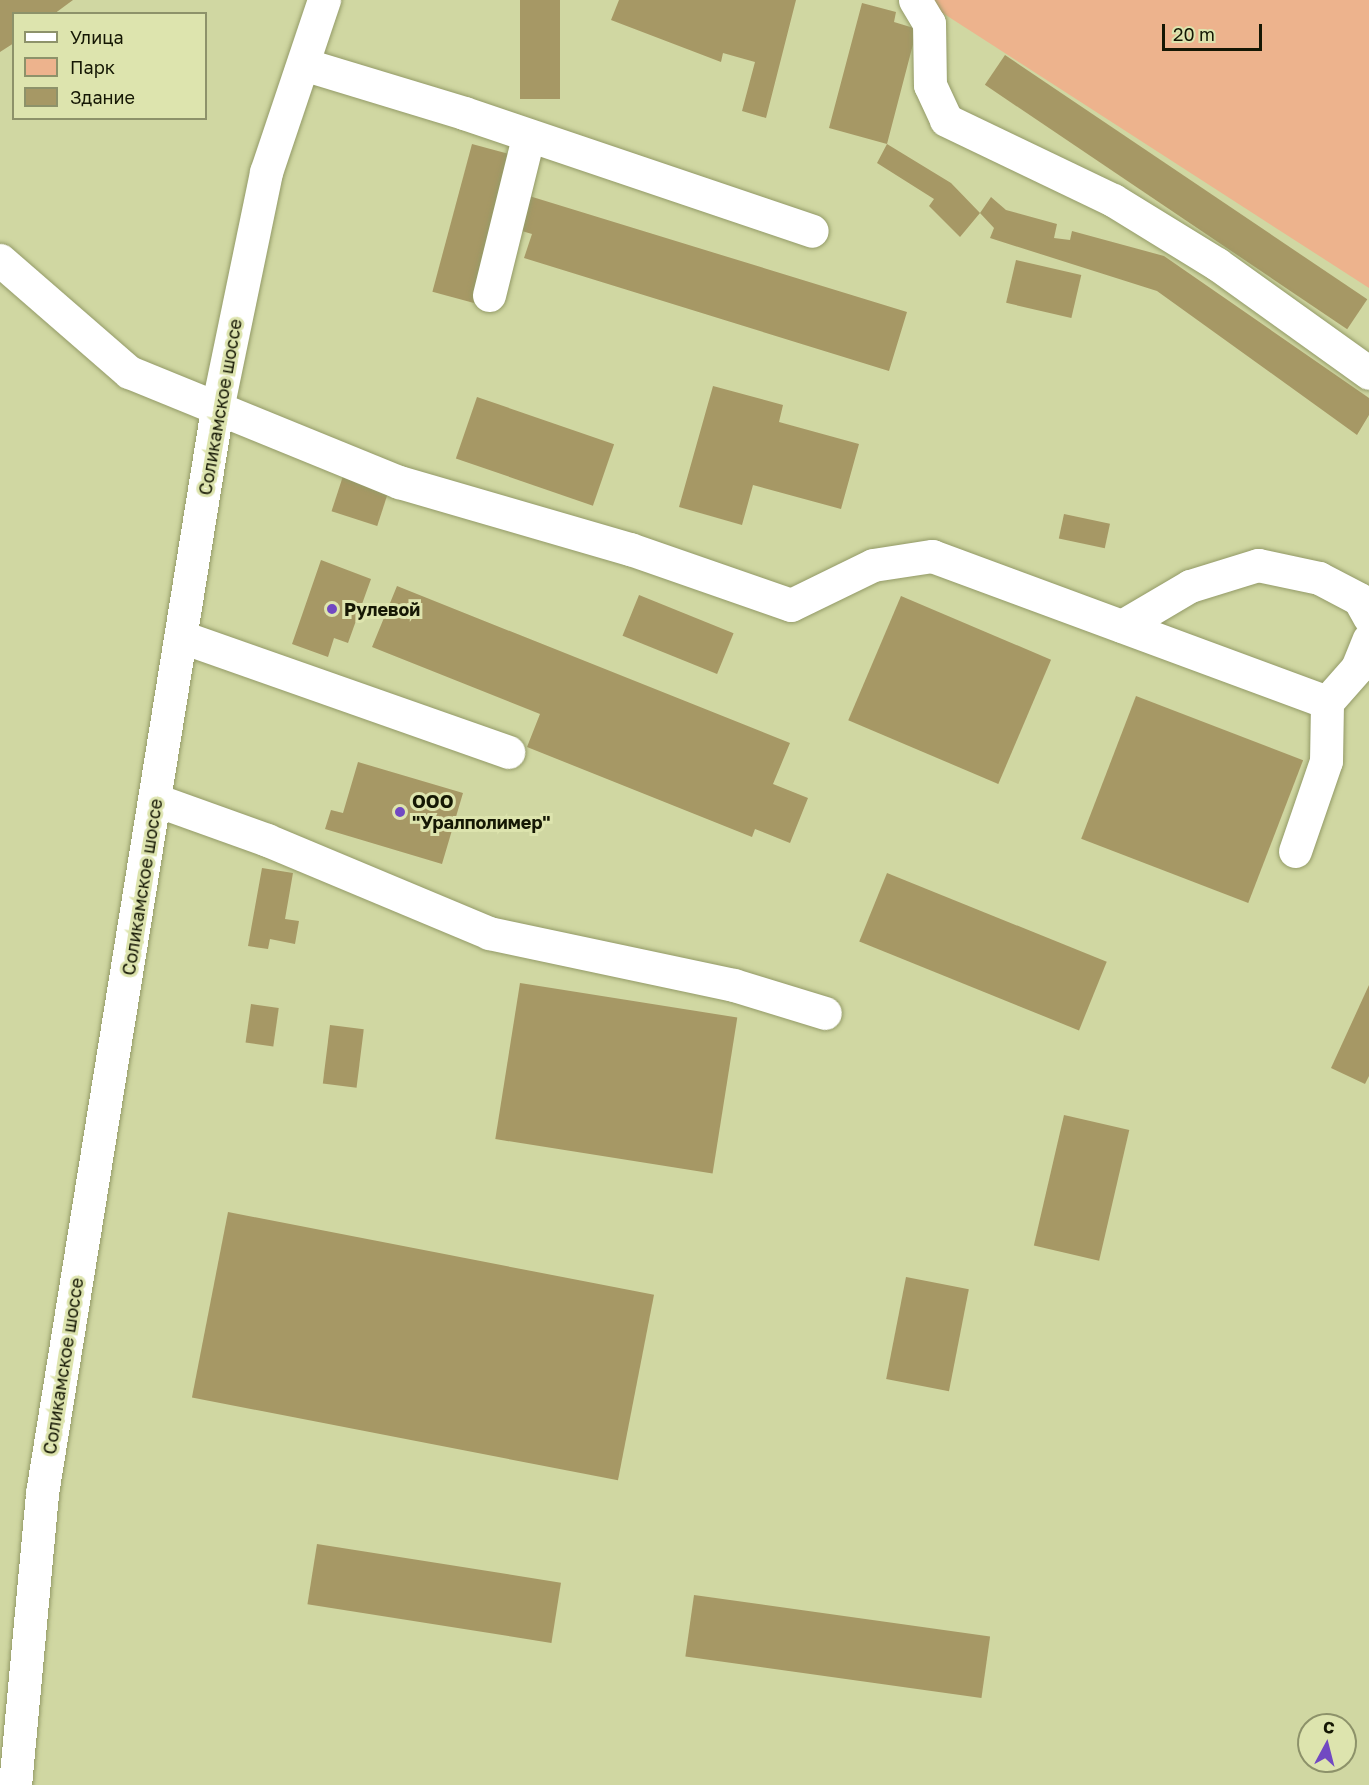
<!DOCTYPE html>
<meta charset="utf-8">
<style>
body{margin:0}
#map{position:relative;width:1369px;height:1785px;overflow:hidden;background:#d0d7a2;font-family:"Golos Text",sans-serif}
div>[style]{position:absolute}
.green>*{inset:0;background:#edb38d}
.building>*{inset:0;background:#a69865;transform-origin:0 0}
.roads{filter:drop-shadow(0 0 2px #939a67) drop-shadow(0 0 2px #939a67)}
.minor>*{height:33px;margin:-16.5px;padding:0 16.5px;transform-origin:16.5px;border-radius:16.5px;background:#fff}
.highway>*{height:33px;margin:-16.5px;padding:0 16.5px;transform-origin:16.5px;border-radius:16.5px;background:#fff}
.dots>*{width:16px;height:16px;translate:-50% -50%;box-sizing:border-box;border:3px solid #dde4ae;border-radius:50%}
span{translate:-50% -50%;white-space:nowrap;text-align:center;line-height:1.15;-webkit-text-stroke:6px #dde4ae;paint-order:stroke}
.street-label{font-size:18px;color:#151704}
.poi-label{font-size:18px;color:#151704;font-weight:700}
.left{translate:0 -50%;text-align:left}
.legend{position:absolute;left:12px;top:12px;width:195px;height:108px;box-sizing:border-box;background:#dde4ae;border:2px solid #8d926a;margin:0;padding:8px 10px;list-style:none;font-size:18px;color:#151704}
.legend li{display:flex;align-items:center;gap:12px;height:30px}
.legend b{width:30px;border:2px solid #8d926a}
.north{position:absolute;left:1297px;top:1713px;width:60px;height:60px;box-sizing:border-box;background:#dde4ae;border:2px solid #8d926a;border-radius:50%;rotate:7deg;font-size:16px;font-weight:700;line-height:24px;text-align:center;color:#151704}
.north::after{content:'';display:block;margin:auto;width:21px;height:27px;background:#7149c2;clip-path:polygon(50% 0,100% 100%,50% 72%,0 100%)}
.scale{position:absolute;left:1162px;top:24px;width:100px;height:27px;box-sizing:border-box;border:3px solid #151704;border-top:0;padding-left:8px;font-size:18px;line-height:21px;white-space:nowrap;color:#151704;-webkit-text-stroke:4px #dde4ae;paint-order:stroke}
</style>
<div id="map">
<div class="green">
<div style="clip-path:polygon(1369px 0,1369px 288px,924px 1px,925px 0)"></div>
</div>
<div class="building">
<div style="clip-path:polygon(0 0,73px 0,54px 14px,14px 14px,14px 43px,0 52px)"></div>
<div style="left:520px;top:0;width:40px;height:99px"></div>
<div style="clip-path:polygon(619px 0,796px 0,766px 118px,742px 111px,755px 62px,723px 53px,721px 62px,611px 20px)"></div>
<div style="clip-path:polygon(862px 3px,896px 12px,894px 22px,917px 29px,887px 144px,951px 183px,980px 213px,991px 197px,1006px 210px,1057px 224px,1054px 238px,1070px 240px,1072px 231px,1164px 256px,1369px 398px,1369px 415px,1357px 435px,1157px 291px,990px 238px,994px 228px,980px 213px,960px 237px,929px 206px,934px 199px,877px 163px,887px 144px,829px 128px)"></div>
<div style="left:1005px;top:55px;width:437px;height:36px;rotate:34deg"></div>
<div style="left:472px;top:144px;width:43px;height:153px;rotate:15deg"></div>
<div style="clip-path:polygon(526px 195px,907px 312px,889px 371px,524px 258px,532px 234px,515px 229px)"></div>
<div style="left:1016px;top:260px;width:67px;height:44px;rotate:13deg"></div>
<div style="clip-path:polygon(713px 386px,783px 405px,779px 422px,859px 444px,841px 509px,753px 485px,742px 525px,679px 507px)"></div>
<div style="left:477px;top:397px;width:145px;height:65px;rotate:19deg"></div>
<div style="left:343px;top:476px;width:48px;height:37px;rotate:18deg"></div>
<div style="left:1064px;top:514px;width:47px;height:25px;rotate:12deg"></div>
<div style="clip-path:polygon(321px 560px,371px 579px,348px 643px,334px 638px,328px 657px,292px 644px)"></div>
<div style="clip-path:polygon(397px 586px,790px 743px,773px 784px,808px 798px,790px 843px,755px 829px,752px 837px,527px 747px,540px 714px,372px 647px)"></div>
<div style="left:639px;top:595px;width:102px;height:44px;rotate:22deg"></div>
<div style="left:901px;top:596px;width:163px;height:135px;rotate:23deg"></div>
<div style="left:1136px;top:696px;width:179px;height:153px;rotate:21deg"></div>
<div style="clip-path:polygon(358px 762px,463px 793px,442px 864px,325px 829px,331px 810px,343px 813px)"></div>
<div style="clip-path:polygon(262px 868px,293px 873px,285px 919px,299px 921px,295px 944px,270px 939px,268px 949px,248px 946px)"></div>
<div style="left:887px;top:873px;width:237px;height:74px;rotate:22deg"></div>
<div style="left:520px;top:983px;width:220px;height:158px;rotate:9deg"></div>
<div style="clip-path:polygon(1369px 985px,1369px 1076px,1365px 1084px,1331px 1068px)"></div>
<div style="left:251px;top:1004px;width:28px;height:39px;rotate:8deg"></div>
<div style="left:330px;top:1025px;width:34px;height:59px;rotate:7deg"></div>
<div style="left:1064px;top:1115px;width:67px;height:134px;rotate:13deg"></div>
<div style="left:228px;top:1212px;width:434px;height:189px;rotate:11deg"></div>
<div style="left:906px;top:1277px;width:64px;height:104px;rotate:11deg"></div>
<div style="left:317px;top:1544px;width:247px;height:61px;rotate:9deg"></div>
<div style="left:694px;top:1595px;width:299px;height:62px;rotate:8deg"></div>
</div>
<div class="roads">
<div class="minor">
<div style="left:915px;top:0;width:27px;rotate:59deg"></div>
<div style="left:929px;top:23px;width:62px;rotate:89.1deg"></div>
<div style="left:930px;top:85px;width:38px;rotate:65deg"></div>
<div style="left:946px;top:120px;width:185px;rotate:25.6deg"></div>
<div style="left:1113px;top:200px;width:122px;rotate:31.6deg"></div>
<div style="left:1217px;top:264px;width:187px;rotate:35.6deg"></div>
<div style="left:303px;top:64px;width:168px;rotate:16.9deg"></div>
<div style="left:464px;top:113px;width:367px;rotate:18.7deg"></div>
<div style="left:0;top:260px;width:171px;rotate:41deg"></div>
<div style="left:129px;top:372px;width:292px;rotate:22.2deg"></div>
<div style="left:399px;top:482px;width:241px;rotate:16.2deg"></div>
<div style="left:630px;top:549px;width:170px;rotate:19.2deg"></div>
<div style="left:791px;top:605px;width:91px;rotate:-26deg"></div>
<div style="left:873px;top:565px;width:60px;rotate:-8.7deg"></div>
<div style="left:932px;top:556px;width:421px;rotate:20.3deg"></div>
<div style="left:489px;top:295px;width:163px;rotate:-76.1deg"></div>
<div style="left:1122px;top:626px;width:79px;rotate:-30.5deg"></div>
<div style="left:1190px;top:586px;width:71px;rotate:-17.2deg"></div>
<div style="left:1258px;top:565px;width:62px;rotate:12deg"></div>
<div style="left:1319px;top:578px;width:45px;rotate:27.7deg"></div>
<div style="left:1359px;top:599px;width:21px;rotate:61deg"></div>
<div style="left:182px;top:637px;width:346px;rotate:19.4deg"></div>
<div style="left:156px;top:800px;width:118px;rotate:19.8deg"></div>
<div style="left:267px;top:840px;width:241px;rotate:22.7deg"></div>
<div style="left:489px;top:933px;width:250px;rotate:12deg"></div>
<div style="left:734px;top:985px;width:95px;rotate:17.1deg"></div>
<div style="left:1295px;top:851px;width:95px;rotate:-71deg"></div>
<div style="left:1326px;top:761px;width:59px;rotate:-89deg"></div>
<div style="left:1327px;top:702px;width:45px;rotate:-48.6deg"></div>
<div style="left:1357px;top:668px;width:31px;rotate:-68deg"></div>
</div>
<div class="highway">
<div style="left:15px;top:1785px;width:293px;rotate:-84.7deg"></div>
<div style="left:42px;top:1493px;width:1098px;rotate:-80.83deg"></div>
<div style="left:217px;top:409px;width:242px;rotate:-78.3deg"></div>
<div style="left:266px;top:172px;width:182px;rotate:-71.4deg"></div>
</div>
</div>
<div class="dots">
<div style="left:332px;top:609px;background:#7149c2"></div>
<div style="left:400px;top:812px;background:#7149c2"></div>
</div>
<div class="street-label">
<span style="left:220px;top:407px;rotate:-80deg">Соликамское шоссе</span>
<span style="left:142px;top:887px;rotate:-81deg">Соликамское шоссе</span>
<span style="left:63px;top:1366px;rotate:-81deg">Соликамское шоссе</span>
</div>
<div class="poi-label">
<span class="left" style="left:344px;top:609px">Рулевой</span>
<span class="left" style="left:412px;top:812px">OOO<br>"Уралполимер"</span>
</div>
<ul class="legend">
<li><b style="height:8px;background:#fff"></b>Улица</li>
<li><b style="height:16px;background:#edb38d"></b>Парк</li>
<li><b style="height:16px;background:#a69865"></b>Здание</li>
</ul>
<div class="north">С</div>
<div class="scale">20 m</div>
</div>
